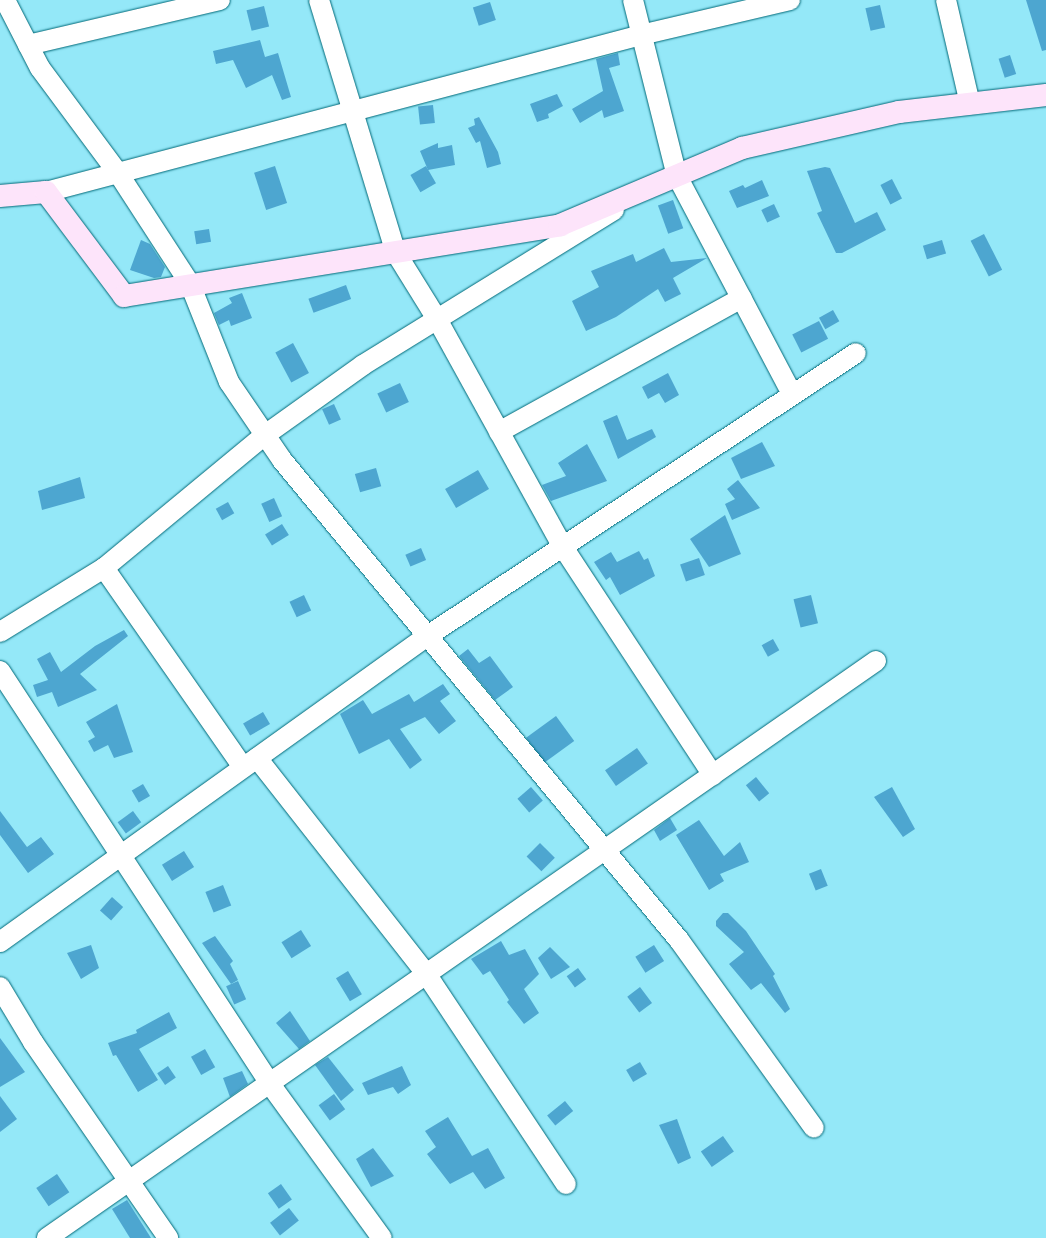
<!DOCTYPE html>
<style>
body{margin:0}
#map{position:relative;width:1046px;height:1238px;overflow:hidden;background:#94e8f8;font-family:Poppins,sans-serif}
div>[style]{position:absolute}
.building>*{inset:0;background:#4da6d0;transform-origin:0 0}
.roads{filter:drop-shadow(0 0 1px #006978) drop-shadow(0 0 1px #006978)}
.street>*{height:20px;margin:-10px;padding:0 10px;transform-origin:10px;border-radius:10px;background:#fff}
.secondary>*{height:22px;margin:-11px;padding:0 11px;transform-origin:11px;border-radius:11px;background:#fde4fa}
span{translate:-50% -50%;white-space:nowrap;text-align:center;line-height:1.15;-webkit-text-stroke:4px #b5f1fe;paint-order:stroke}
</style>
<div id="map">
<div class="building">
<div style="clip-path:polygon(1026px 0,1046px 0,1046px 50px,1042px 51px)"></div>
<div style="left:490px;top:2px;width:19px;height:18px;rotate:72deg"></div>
<div style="left:880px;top:5px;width:23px;height:15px;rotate:77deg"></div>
<div style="left:264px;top:6px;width:21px;height:18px;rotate:76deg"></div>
<div style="clip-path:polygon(260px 40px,265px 57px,278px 53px,291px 97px,282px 100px,272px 75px,246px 88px,233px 60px,216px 64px,213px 51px)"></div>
<div style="clip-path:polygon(618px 53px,620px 65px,609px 68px,624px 111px,604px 118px,602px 110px,580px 123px,572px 109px,603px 91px,596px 59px)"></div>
<div style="left:1010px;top:55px;width:20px;height:12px;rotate:72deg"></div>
<div style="clip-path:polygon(557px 94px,563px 106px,548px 114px,549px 118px,537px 122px,530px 104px)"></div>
<div style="left:433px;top:105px;width:18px;height:15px;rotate:84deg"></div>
<div style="clip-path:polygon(479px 117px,498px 152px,501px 164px,487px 168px,480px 141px,476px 143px,468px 128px,475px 125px,474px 119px)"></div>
<div style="clip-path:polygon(438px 143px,438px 148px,452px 145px,455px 165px,428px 170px,420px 151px)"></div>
<div style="left:275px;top:166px;width:39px;height:22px;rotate:72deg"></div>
<div style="left:426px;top:166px;width:20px;height:18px;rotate:60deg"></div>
<div style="clip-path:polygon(825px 167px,830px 168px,855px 223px,877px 212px,886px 230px,842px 253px,836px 253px,817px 213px,822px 211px,807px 171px)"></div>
<div style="left:892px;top:179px;width:22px;height:13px;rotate:63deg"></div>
<div style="clip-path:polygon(762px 180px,769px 196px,737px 208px,729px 191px,743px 185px,745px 188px)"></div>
<div style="left:673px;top:200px;width:30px;height:16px;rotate:70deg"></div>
<div style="left:774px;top:204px;width:14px;height:14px;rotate:65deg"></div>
<div style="left:209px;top:229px;width:13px;height:15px;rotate:81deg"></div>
<div style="left:984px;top:234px;width:40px;height:15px;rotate:63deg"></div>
<div style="clip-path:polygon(141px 240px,150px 244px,165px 267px,161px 277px,154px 278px,130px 270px)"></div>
<div style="left:942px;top:240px;width:14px;height:20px;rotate:73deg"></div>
<div style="clip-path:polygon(664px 248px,671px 262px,707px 258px,673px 278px,681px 294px,665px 302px,658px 289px,616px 317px,586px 331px,572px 301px,599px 287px,591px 271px,633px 254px,636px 262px)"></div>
<div style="left:346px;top:285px;width:15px;height:40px;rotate:70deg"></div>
<div style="clip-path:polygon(242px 293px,252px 318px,231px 326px,229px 320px,219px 325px,214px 313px,232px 303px,229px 298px)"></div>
<div style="left:833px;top:310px;width:13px;height:16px;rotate:61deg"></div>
<div style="left:819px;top:321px;width:20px;height:30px;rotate:63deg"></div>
<div style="left:293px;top:343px;width:34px;height:20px;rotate:62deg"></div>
<div style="clip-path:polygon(668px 373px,679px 395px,665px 403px,659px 393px,648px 399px,642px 387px)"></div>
<div style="left:400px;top:383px;width:21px;height:25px;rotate:65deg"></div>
<div style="left:334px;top:404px;width:17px;height:13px;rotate:66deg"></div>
<div style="clip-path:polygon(617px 415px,627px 440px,652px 429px,656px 437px,618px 459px,603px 421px)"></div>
<div style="clip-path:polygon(762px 442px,775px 466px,741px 479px,731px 458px)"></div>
<div style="clip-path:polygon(587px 444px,607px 481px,551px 501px,542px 485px,566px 476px,558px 463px)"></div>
<div style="left:376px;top:468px;width:19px;height:22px;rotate:74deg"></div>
<div style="left:478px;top:470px;width:22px;height:38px;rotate:60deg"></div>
<div style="clip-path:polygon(80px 477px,85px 498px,42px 510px,38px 491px)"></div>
<div style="clip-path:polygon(738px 480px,760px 508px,732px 520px,725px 504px,735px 499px,727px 489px)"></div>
<div style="left:274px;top:498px;width:20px;height:14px;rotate:66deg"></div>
<div style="left:228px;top:502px;width:13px;height:14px;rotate:61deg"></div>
<div style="clip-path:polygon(725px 515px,741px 554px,709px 567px,690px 539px)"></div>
<div style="left:282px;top:524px;width:13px;height:20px;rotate:58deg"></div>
<div style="left:421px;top:548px;width:13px;height:17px;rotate:67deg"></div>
<div style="clip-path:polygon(639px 551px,644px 560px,648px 558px,655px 576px,620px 595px,610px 577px,606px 580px,594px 562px,611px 552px,617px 562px)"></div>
<div style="left:699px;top:558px;width:18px;height:20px;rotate:71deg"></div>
<div style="left:304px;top:595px;width:17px;height:16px;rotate:65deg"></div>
<div style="left:811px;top:595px;width:29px;height:18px;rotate:76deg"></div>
<div style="clip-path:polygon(124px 630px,128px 636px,80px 674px,97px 690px,58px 707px,52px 692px,37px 697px,33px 685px,48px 680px,37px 659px,50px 652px,61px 672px,95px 646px)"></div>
<div style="left:773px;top:639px;width:13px;height:13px;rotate:61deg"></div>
<div style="clip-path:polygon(468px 649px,479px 663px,490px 656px,513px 687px,495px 700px,459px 656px)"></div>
<div style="clip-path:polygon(443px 684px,450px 694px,440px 701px,456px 721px,439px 734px,425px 717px,400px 729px,422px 760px,410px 769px,389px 739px,359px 754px,340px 714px,363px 700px,372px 714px,409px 694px,414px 702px)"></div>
<div style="clip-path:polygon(117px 704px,133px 752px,114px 758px,108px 745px,94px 752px,88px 741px,95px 737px,86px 722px)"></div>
<div style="left:263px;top:712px;width:14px;height:23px;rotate:60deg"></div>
<div style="left:556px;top:716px;width:31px;height:37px;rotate:54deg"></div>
<div style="left:637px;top:748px;width:19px;height:39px;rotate:55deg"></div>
<div style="left:756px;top:777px;width:21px;height:13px;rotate:51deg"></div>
<div style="left:143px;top:784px;width:14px;height:13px;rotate:60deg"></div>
<div style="left:531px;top:787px;width:18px;height:18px;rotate:49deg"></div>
<div style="clip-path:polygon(892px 787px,915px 829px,903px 837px,874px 797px)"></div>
<div style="clip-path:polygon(0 811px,27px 847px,41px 837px,54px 854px,28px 873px,0 835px)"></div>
<div style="left:133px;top:811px;width:14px;height:19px;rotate:54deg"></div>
<div style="clip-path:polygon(670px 818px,677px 830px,660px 841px,654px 830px)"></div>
<div style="clip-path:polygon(699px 820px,724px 856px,740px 842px,749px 862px,720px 874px,724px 881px,709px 890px,676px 835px)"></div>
<div style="left:540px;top:843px;width:21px;height:19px;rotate:45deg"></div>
<div style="left:184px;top:851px;width:19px;height:26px;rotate:58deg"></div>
<div style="left:821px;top:869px;width:18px;height:13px;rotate:68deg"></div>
<div style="left:223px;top:885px;width:22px;height:19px;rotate:68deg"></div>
<div style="left:112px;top:897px;width:15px;height:18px;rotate:42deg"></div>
<div style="clip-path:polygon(723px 913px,728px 913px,746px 931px,775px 974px,773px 976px,790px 1009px,785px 1013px,761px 983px,751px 990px,729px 964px,744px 952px,716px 926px,716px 921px)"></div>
<div style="left:301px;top:930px;width:19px;height:23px;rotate:58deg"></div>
<div style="clip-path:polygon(215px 936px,233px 961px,230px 964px,238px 980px,231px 984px,202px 943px)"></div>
<div style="clip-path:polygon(501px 941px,509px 955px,525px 949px,539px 974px,524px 989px,539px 1013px,524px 1024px,507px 1002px,509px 1000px,490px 971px,483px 975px,471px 959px)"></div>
<div style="clip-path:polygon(91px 945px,99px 968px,81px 979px,67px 953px)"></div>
<div style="left:654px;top:945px;width:19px;height:22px;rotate:58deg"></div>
<div style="clip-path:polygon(550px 947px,570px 967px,551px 979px,538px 958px)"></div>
<div style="left:578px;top:968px;width:14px;height:14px;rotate:54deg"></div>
<div style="left:348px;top:971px;width:27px;height:14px;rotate:59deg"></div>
<div style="left:238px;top:981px;width:20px;height:13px;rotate:66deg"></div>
<div style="left:640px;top:987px;width:20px;height:16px;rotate:53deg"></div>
<div style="clip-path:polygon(290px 1011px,310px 1041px,299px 1049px,276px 1023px)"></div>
<div style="clip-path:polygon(169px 1012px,177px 1028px,139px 1049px,158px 1080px,138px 1092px,116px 1055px,113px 1056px,108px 1043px,137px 1033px,136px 1030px)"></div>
<div style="clip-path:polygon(0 1038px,25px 1072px,0 1087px)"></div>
<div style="left:205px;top:1049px;width:21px;height:16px;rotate:61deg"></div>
<div style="clip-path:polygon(328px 1057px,354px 1090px,341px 1101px,315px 1065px)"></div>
<div style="left:640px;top:1062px;width:14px;height:16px;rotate:60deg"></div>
<div style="left:168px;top:1066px;width:14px;height:13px;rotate:56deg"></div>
<div style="clip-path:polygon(402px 1066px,411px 1085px,398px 1094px,393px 1087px,368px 1095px,362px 1083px)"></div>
<div style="clip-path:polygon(242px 1071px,248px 1084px,230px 1097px,223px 1078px)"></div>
<div style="left:334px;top:1094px;width:19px;height:19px;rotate:54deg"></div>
<div style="clip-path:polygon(0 1096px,17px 1119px,0 1132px)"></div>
<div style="left:565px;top:1101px;width:13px;height:23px;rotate:51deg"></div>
<div style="clip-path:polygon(448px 1117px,472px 1156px,488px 1148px,505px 1178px,485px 1189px,473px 1172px,450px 1184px,427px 1154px,436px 1147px,425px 1131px)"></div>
<div style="clip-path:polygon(677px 1119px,691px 1158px,678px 1164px,659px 1125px)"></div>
<div style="left:723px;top:1136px;width:19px;height:27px;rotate:55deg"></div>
<div style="clip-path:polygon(373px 1148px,394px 1176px,371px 1187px,356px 1159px)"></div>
<div style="left:57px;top:1174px;width:22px;height:25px;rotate:56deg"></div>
<div style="left:281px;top:1184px;width:19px;height:16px;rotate:55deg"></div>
<div style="clip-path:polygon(127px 1200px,151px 1238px,130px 1238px,112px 1209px)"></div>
<div style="left:289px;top:1208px;width:16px;height:24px;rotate:52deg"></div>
</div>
<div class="roads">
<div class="street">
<div style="left:5px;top:0;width:76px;rotate:62.8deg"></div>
<div style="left:40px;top:68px;width:131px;rotate:53.4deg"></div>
<div style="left:118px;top:173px;width:132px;rotate:57deg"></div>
<div style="left:190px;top:284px;width:105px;rotate:68.3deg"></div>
<div style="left:229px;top:382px;width:94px;rotate:55.8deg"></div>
<div style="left:282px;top:460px;width:623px;rotate:50.41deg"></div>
<div style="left:679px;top:940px;width:231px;rotate:54.3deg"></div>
<div style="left:319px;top:0;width:264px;rotate:73.1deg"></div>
<div style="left:396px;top:253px;width:78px;rotate:58.2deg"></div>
<div style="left:437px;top:319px;width:260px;rotate:61.1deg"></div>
<div style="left:563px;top:547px;width:273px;rotate:56.7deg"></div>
<div style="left:633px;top:0;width:181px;rotate:76deg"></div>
<div style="left:677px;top:176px;width:246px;rotate:62.2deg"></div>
<div style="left:946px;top:0;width:107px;rotate:77deg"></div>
<div style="left:28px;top:45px;width:197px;rotate:-13.2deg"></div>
<div style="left:46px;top:192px;width:615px;rotate:-14.78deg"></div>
<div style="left:641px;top:35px;width:153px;rotate:-13.2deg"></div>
<div style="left:499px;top:432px;width:277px;rotate:-28.9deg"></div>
<div style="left:104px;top:568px;width:243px;rotate:55.1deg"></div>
<div style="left:0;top:632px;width:122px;rotate:-31.6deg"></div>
<div style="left:104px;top:568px;width:209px;rotate:-39.6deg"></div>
<div style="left:265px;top:435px;width:120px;rotate:-35.5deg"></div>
<div style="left:363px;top:365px;width:295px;rotate:-31.7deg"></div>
<div style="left:0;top:671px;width:493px;rotate:56.8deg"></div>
<div style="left:270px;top:1084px;width:190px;rotate:54deg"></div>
<div style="left:257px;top:758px;width:276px;rotate:51.9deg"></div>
<div style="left:427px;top:975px;width:251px;rotate:56.4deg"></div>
<div style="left:0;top:942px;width:524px;rotate:-35.6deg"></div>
<div style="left:426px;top:637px;width:515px;rotate:-33.44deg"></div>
<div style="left:0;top:987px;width:64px;rotate:59deg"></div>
<div style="left:33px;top:1042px;width:238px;rotate:55.4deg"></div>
<div style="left:47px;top:1238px;width:1010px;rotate:-34.84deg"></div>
</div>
<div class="secondary">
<div style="left:0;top:196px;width:46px;rotate:-5deg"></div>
<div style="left:46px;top:192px;width:130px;rotate:53.1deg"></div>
<div style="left:124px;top:296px;width:442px;rotate:-9.2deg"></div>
<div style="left:560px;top:225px;width:198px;rotate:-22.9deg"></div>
<div style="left:742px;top:148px;width:161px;rotate:-12.9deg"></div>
<div style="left:899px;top:112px;width:148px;rotate:-6.6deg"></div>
</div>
</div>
</div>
